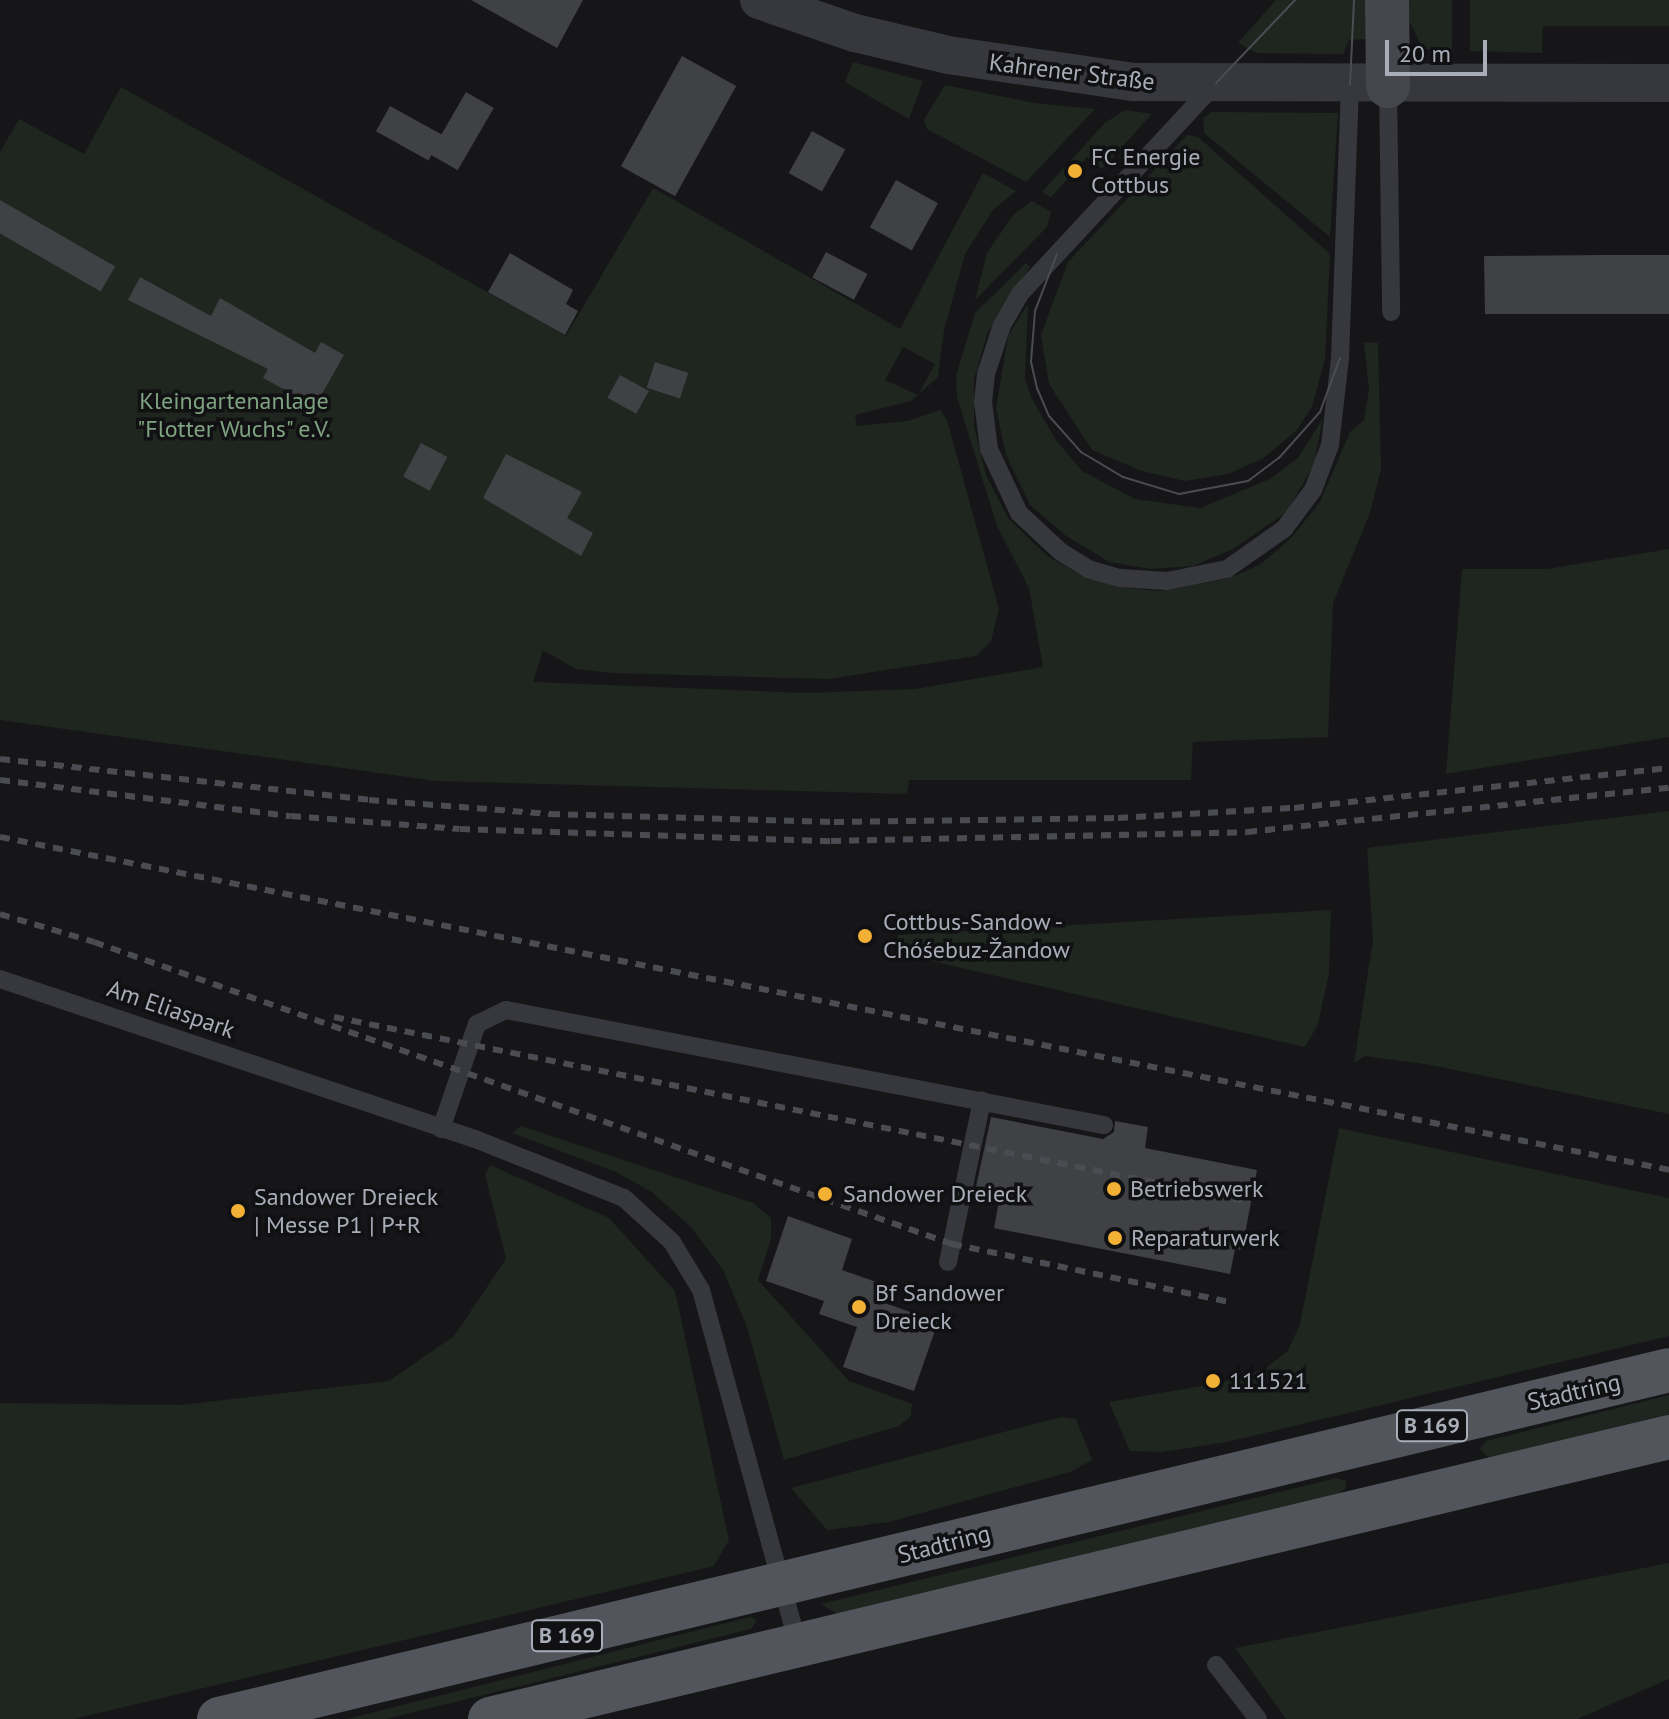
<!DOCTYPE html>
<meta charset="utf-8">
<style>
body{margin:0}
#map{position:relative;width:1669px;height:1719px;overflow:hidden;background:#161618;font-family:"PT Sans",sans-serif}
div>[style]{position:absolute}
.green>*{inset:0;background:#1e261f}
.building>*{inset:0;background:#404145;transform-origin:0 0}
.lane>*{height:18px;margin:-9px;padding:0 9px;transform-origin:9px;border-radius:9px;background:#37383d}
.street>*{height:38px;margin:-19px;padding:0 19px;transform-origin:19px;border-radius:19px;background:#37383d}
.secondary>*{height:44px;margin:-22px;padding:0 22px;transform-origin:22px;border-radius:22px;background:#45474d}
.primary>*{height:44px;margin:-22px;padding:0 22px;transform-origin:22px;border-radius:22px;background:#53555c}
.tram>*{height:2px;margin:-1px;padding:0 1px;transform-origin:1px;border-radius:1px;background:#4a4c52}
.rail>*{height:6px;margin-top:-3px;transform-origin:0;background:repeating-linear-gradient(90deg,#4a4c52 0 10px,transparent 0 18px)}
.dots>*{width:22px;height:22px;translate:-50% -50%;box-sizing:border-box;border:4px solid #111113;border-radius:50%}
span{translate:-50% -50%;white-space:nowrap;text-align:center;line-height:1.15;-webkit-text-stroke:7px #111113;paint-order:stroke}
.shield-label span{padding:2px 6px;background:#111113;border:2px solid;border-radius:6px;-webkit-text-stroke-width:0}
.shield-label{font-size:22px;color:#a8adb8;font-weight:700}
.street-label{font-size:24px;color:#a8adb8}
.poi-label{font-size:24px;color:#a8adb8}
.left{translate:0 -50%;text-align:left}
.park-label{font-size:24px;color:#7fa381}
.scale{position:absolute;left:1385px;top:40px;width:102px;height:36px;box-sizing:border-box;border:4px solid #a8adb8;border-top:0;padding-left:10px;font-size:24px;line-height:28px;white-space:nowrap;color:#a8adb8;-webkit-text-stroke:6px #111113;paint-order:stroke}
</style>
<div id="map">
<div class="green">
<div style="clip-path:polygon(1276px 0,1373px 0,1370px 30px,1365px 39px,1349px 40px,1343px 54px,1257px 53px,1238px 43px)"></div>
<div style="clip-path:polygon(1408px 0,1452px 0,1452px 49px,1423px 49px,1409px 21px)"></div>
<div style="clip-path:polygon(1470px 0,1669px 0,1669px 26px,1543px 26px,1542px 53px,1470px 51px)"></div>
<div style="clip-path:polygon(853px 62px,923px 81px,909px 119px,845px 82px)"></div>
<div style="clip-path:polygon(945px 85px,1034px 103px,1095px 109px,1026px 182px,927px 129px,924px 120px)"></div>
<div style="clip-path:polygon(evenodd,121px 87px,566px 336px,653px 188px,900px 329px,983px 173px,1016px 191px,993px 210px,965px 254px,944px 330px,938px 377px,911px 401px,855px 415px,857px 426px,908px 421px,940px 410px,947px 420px,999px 609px,991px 641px,976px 656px,828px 679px,612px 673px,576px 669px,543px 650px,533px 682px,806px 693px,915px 689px,1043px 667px,1029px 588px,997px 526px,957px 397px,956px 376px,975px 313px,1026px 263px,1030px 267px,988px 332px,974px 379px,974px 426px,986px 475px,1008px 518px,1046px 555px,1084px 577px,1127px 588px,1161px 591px,1230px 578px,1261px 564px,1291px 538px,1320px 502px,1350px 432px,1364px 420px,1369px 390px,1364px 342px,1378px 343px,1381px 469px,1370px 513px,1333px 603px,1328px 737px,1193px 742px,1191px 780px,909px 780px,907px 794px,436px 781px,0 720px,0 152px,19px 119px,84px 154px,121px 87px,903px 347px,935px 364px,918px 395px,885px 380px,903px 347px)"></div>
<div style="clip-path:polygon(1125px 110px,1152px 114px,1102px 169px,1087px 157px,1051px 197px,1042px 192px,1105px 123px)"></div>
<div style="clip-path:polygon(1212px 112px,1338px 113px,1330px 237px,1204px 133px,1203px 118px)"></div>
<div style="clip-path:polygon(1187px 135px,1198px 137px,1330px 254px,1325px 359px,1312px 407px,1296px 431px,1262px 459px,1228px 474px,1185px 481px,1142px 471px,1092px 450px,1049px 384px,1041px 335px,1068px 262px)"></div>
<div style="clip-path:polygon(1032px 201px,1051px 212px,1047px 227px,975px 300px,987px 253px,1013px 215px)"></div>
<div style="clip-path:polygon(1028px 304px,1025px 378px,1031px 397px,1056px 440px,1082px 471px,1135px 499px,1200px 508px,1270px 479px,1298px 458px,1323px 418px,1314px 464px,1287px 512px,1233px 549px,1193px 566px,1150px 569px,1109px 562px,1065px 535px,1030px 505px,1006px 455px,996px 408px,1008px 336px)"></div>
<div style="clip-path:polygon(1669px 549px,1669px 737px,1446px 774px,1462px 569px,1547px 569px)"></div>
<div style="clip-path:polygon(1669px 811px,1669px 1114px,1431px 1065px,1365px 1056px,1354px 1063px,1373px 940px,1367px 848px)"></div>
<div style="clip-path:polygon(1331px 910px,1329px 973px,1318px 1024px,1305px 1047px,897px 953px,898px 935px)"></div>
<div style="clip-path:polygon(521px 1126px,753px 1203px,771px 1218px,771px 1239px,758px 1280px,849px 1381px,912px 1404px,911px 1416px,899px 1426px,784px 1460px,747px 1327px,723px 1270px,692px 1228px,652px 1192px,616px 1172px,512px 1133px)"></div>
<div style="clip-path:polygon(1339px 1128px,1669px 1198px,1669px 1336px,1227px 1442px,1162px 1452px,1130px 1451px,1109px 1402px,1224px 1382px,1264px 1369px,1288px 1351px,1300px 1324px)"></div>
<div style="clip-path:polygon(490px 1165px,609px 1218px,675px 1291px,729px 1540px,714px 1566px,74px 1719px,0 1719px,0 1403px,181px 1405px,389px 1381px,454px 1336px,506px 1259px,485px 1175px)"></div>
<div style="clip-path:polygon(1669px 1395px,1669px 1414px,1489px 1458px,1480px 1449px,1486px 1441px)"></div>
<div style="clip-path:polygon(1061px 1417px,1076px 1419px,1092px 1460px,1070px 1472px,889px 1522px,827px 1530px,791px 1488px)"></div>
<div style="clip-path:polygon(1337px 1478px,1346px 1481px,1346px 1488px,1337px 1495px,839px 1615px,821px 1604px)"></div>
<div style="clip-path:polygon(1669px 1563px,1669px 1679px,1577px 1719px,1286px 1719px,1235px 1648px)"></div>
<div style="clip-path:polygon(750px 1617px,757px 1620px,751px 1629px,386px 1719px,347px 1719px)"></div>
</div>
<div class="building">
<div style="clip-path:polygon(471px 0,583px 0,557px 48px)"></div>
<div style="left:682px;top:56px;width:62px;height:126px;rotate:29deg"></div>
<div style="left:466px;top:92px;width:32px;height:72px;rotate:30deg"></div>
<div style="left:390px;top:106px;width:60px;height:29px;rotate:29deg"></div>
<div style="left:812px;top:131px;width:38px;height:48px;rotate:29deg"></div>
<div style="left:896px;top:180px;width:48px;height:54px;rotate:29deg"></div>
<div style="left:0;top:200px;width:133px;height:29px;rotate:30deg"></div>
<div style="left:826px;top:252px;width:47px;height:29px;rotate:28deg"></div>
<div style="clip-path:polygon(510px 253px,573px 290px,566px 304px,578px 311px,565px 335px,488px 292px)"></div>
<div style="clip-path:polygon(1604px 255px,1669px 255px,1669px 314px,1485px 314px,1484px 256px)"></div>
<div style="clip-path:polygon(140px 277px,211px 316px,220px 298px,315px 353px,321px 342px,344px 355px,315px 406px,263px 378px,268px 369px,128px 300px)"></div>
<div style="left:655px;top:362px;width:35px;height:27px;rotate:18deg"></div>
<div style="left:620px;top:375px;width:33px;height:26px;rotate:29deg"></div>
<div style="left:421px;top:443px;width:30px;height:38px;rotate:28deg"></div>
<div style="clip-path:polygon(506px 454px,582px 492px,567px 518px,593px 533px,581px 556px,483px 498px)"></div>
<div style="clip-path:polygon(991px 1117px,1103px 1139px,1114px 1132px,1115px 1121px,1148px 1127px,1145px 1148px,1257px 1170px,1242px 1250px,1235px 1249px,1230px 1274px,994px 1228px,999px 1201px,974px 1196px)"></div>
<div style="clip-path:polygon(788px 1216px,852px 1239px,842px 1270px,879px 1283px,874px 1299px,938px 1322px,914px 1391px,843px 1367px,857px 1327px,819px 1314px,824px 1301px,766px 1281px)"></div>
</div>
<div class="lane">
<div style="left:1214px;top:85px;width:285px;rotate:132.9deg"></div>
<div style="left:1020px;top:294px;width:36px;rotate:120deg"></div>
<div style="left:1002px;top:325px;width:52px;rotate:108.1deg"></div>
<div style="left:986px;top:374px;width:28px;rotate:96deg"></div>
<div style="left:983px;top:402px;width:47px;rotate:82.7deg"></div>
<div style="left:989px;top:449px;width:71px;rotate:64.9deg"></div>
<div style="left:1019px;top:513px;width:57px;rotate:42.9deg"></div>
<div style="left:1061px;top:552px;width:32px;rotate:32deg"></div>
<div style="left:1088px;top:569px;width:33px;rotate:16deg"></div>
<div style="left:1120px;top:578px;width:47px;rotate:3.7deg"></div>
<div style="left:1167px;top:581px;width:61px;rotate:-11.3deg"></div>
<div style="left:1227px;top:569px;width:70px;rotate:-35.1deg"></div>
<div style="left:1284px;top:529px;width:49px;rotate:-53.4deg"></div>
<div style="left:1313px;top:490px;width:48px;rotate:-69.3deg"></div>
<div style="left:1330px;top:445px;width:88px;rotate:-83.4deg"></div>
<div style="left:1340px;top:358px;width:273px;rotate:-87.9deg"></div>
<div style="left:1388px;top:86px;width:226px;rotate:89.2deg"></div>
<div style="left:0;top:979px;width:501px;rotate:18.62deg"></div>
<div style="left:475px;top:1139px;width:160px;rotate:21.6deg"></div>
<div style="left:624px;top:1198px;width:65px;rotate:42.5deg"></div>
<div style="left:672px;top:1242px;width:56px;rotate:58.9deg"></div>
<div style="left:701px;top:1290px;width:367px;rotate:74.7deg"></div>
<div style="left:441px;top:1129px;width:111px;rotate:-71.1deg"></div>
<div style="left:477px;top:1024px;width:32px;rotate:-26deg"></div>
<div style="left:506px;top:1010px;width:609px;rotate:10.89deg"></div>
<div style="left:948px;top:1262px;width:165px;rotate:-78.1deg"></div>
<div style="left:1216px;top:1665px;width:68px;rotate:52.1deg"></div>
</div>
<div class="street">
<div style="left:759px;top:0;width:102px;rotate:19deg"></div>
<div style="left:855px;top:33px;width:96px;rotate:13.3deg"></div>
<div style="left:948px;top:55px;width:188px;rotate:8.3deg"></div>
<div style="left:1134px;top:82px;width:535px;rotate:0.11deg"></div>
</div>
<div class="secondary">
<div style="left:1387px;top:0;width:86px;rotate:89.3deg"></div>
</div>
<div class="primary">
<div style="left:219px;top:1719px;width:1491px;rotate:-13.53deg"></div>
<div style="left:490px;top:1719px;width:1212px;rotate:-13.45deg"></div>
</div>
<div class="tram">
<div style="left:1216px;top:83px;width:115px;rotate:-46.4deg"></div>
<div style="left:1350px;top:85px;width:85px;rotate:-87.3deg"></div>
<div style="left:1057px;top:254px;width:61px;rotate:111.1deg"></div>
<div style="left:1035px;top:311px;width:51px;rotate:94.5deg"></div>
<div style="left:1031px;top:362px;width:27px;rotate:77deg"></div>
<div style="left:1037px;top:388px;width:30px;rotate:67deg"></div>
<div style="left:1049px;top:416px;width:48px;rotate:48.4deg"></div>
<div style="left:1081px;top:452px;width:49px;rotate:30.8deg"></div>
<div style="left:1123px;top:477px;width:59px;rotate:16.9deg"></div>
<div style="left:1179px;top:494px;width:70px;rotate:-10.7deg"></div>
<div style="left:1248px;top:481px;width:39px;rotate:-37deg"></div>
<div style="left:1279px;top:458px;width:62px;rotate:-48.3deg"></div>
<div style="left:1320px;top:412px;width:58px;rotate:-69.7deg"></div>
</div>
<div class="rail">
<div style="left:0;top:759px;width:371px;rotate:6.3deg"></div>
<div style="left:369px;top:800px;width:182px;rotate:4.4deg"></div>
<div style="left:550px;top:814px;width:284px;rotate:1.6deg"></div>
<div style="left:834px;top:822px;width:284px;rotate:-0.8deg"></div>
<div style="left:1118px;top:818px;width:176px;rotate:-3.3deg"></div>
<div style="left:1294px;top:808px;width:377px;rotate:-6.1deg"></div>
<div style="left:0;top:780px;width:293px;rotate:7.1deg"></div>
<div style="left:291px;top:816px;width:169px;rotate:4.4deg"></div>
<div style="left:460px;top:829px;width:371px;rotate:1.9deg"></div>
<div style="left:831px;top:841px;width:416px;rotate:-1.2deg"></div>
<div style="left:1247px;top:832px;width:424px;rotate:-6deg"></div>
<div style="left:0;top:837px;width:1702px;rotate:11.28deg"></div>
<div style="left:0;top:914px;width:98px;rotate:16.6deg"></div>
<div style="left:94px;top:942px;width:910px;rotate:19.39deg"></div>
<div style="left:952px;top:1244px;width:280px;rotate:11.8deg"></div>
<div style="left:334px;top:1017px;width:926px;rotate:11.39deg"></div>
</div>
<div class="dots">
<div style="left:1075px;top:171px;background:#f2b134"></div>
<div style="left:865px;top:936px;background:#f2b134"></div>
<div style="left:1114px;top:1189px;background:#f2b134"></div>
<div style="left:825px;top:1194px;background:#f2b134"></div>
<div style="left:238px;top:1211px;background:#f2b134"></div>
<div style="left:1115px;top:1238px;background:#f2b134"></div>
<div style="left:859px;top:1307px;background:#f2b134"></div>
<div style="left:1213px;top:1381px;background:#f2b134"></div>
</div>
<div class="shield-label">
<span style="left:1432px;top:1426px">B 169</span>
<span style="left:567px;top:1636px">B 169</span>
</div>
<div class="street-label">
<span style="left:1072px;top:72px;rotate:7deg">Kahrener Straße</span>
<span style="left:171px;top:1009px;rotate:19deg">Am Eliaspark</span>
<span style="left:1574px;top:1392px;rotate:-13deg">Stadtring</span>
<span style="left:944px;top:1544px;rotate:-14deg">Stadtring</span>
</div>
<div class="poi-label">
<span class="left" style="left:1091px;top:171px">FC Energie<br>Cottbus</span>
<span class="left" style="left:883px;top:936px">Cottbus-Sandow -<br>Chóśebuz-Žandow</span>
<span class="left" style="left:1130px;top:1189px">Betriebswerk</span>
<span class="left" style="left:843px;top:1194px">Sandower Dreieck</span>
<span class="left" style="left:254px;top:1211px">Sandower Dreieck<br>| Messe P1 | P+R</span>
<span class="left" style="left:1131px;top:1238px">Reparaturwerk</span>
<span class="left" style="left:875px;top:1307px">Bf Sandower<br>Dreieck</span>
<span class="left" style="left:1229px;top:1381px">111521</span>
</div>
<div class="park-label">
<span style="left:234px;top:415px">Kleingartenanlage<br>"Flotter Wuchs" e.V.</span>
</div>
<div class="scale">20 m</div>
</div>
